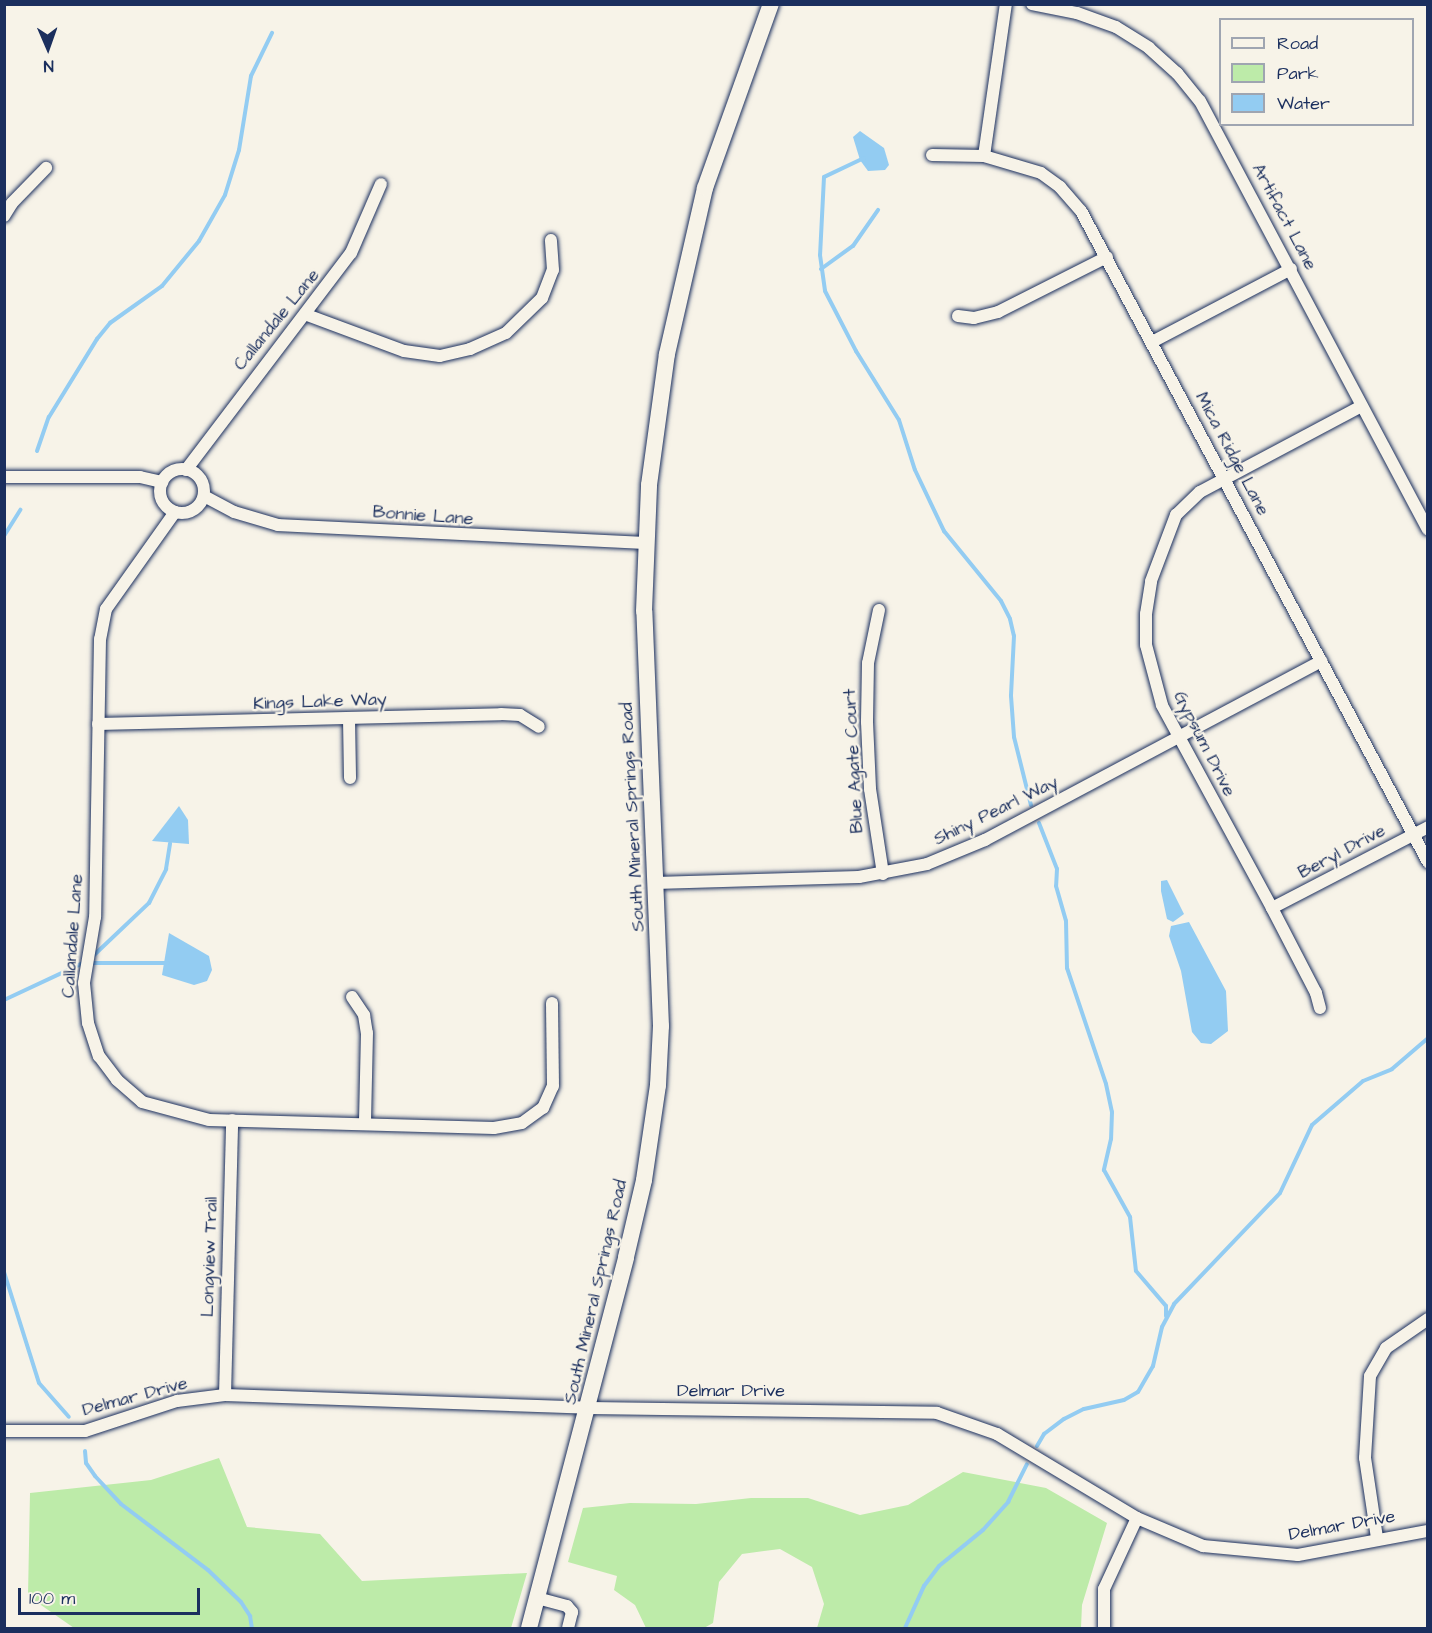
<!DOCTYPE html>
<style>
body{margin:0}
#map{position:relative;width:1432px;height:1633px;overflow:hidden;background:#f7f3e8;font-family:"Architects Daughter",sans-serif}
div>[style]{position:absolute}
.green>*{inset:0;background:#bdeba9}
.water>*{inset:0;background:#93ccf2}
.stream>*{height:4px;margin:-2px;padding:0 2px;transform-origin:2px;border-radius:2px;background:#93ccf2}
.roads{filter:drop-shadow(0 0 2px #1b2f5e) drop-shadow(0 0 2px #1b2f5e)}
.minor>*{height:12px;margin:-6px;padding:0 6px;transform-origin:6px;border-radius:6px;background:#f7f3e8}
.minor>.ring{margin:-6px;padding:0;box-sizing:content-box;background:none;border:12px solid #f7f3e8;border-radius:50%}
.tertiary>*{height:16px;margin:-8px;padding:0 8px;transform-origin:8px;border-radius:8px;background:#f7f3e8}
span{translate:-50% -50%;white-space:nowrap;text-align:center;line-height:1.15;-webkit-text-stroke:4.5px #f7f3e8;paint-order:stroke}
.street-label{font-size:18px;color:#1b2f5e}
.frame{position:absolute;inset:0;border:6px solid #1b2f5e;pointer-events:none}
.legend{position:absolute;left:1219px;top:18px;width:195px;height:108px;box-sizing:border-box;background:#f7f3e8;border:2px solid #9fa5b1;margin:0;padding:8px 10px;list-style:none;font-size:18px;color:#1b2f5e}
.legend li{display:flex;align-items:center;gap:12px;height:30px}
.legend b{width:30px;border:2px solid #9fa5b1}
.north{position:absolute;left:18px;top:18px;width:60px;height:60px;-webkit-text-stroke:4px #f7f3e8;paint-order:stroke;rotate:178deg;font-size:16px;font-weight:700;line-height:24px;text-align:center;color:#1b2f5e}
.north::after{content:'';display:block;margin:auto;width:21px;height:27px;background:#1b2f5e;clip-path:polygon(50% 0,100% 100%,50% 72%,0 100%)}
.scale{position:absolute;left:18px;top:1588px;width:182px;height:27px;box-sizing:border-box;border:3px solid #1b2f5e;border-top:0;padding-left:8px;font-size:18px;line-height:21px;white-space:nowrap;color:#1b2f5e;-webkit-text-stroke:4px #f7f3e8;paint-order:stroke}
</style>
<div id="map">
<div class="green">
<div style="clip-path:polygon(219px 1458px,247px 1527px,320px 1534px,362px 1581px,527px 1573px,511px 1628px,74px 1628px,28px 1596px,30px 1493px,151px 1480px)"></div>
<div style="clip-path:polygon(963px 1472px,1046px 1488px,1107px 1523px,1082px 1605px,1081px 1628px,817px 1628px,824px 1604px,812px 1567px,780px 1549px,742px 1554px,719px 1582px,713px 1623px,704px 1628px,646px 1628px,635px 1605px,614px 1590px,617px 1576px,568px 1562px,583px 1508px,630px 1503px,696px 1504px,751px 1498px,808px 1498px,860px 1515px,908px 1505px)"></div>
</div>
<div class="water">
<div style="clip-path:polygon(860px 131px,884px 148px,889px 165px,885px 170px,868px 171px,860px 160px,853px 137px)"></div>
<div style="clip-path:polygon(179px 806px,188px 820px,189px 844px,152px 841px)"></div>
<div style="clip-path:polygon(1167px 880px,1184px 914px,1173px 922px,1167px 919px,1161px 891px,1161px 881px)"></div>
<div style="clip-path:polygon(1189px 922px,1226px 991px,1228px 1031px,1211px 1044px,1201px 1043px,1192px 1032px,1181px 971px,1169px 936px,1171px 926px)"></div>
<div style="clip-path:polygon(169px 933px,209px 956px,212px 970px,207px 981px,194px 985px,162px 975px)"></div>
</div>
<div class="stream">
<div style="left:864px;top:158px;width:44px;rotate:154.6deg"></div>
<div style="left:824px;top:177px;width:78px;rotate:92.9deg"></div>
<div style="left:820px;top:255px;width:36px;rotate:82deg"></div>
<div style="left:825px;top:291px;width:68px;rotate:62.7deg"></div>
<div style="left:856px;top:351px;width:81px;rotate:58.1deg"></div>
<div style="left:899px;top:420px;width:52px;rotate:72.3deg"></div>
<div style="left:915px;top:470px;width:68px;rotate:64.6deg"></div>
<div style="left:944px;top:531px;width:90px;rotate:50.8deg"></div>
<div style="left:1001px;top:601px;width:20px;rotate:63deg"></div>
<div style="left:1010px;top:619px;width:17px;rotate:77deg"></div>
<div style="left:1014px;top:636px;width:60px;rotate:92.9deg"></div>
<div style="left:1011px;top:696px;width:41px;rotate:85.8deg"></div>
<div style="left:1014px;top:737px;width:70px;rotate:76deg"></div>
<div style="left:821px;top:269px;width:39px;rotate:-36deg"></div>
<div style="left:853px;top:246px;width:44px;rotate:-55.2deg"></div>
<div style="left:37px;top:451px;width:36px;rotate:-71deg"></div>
<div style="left:49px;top:417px;width:92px;rotate:-58.4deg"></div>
<div style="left:97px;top:339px;width:21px;rotate:-51deg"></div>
<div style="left:110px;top:323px;width:64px;rotate:-35.4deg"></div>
<div style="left:162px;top:286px;width:58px;rotate:-50.6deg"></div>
<div style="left:199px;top:241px;width:53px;rotate:-60.5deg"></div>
<div style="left:225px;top:195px;width:47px;rotate:-72.7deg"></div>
<div style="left:239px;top:150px;width:75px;rotate:-80.8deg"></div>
<div style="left:251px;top:76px;width:48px;rotate:-64deg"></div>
<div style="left:4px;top:536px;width:31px;rotate:-58deg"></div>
<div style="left:1039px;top:823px;width:49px;rotate:68.6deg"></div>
<div style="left:1057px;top:869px;width:17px;rotate:93deg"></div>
<div style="left:1056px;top:886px;width:36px;rotate:74deg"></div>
<div style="left:1066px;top:921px;width:47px;rotate:88.8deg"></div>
<div style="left:1067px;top:968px;width:122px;rotate:71.4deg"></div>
<div style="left:1106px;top:1084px;width:29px;rotate:78deg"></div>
<div style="left:1112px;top:1112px;width:27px;rotate:92deg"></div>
<div style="left:1111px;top:1139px;width:32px;rotate:103deg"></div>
<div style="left:1104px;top:1170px;width:54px;rotate:61deg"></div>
<div style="left:1130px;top:1217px;width:54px;rotate:83.7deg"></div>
<div style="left:1136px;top:1271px;width:46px;rotate:49.4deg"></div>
<div style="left:1166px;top:1306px;width:10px;rotate:90deg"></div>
<div style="left:92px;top:957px;width:79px;rotate:-43.5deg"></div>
<div style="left:149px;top:903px;width:38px;rotate:-63deg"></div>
<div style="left:166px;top:869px;width:26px;rotate:-81deg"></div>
<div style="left:89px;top:963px;width:79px"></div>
<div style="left:4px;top:1000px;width:87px;rotate:-25.1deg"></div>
<div style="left:4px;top:1272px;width:116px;rotate:72.5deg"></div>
<div style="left:39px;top:1383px;width:45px;rotate:48.6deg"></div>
<div style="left:1037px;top:1446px;width:14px;rotate:-60deg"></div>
<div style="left:1044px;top:1434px;width:25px;rotate:-37deg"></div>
<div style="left:1064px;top:1419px;width:22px;rotate:-27deg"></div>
<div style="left:1084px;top:1409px;width:41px;rotate:-12.7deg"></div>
<div style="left:1124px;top:1400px;width:16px;rotate:-30deg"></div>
<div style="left:1138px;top:1392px;width:30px;rotate:-60deg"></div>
<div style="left:1153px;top:1366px;width:40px;rotate:-77deg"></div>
<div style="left:1162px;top:1327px;width:26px;rotate:-62deg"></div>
<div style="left:1174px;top:1304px;width:153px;rotate:-46.3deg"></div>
<div style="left:1280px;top:1193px;width:75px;rotate:-64.8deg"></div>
<div style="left:1312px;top:1125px;width:67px;rotate:-40.8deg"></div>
<div style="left:1363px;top:1081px;width:31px;rotate:-22deg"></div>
<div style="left:1392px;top:1069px;width:48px;rotate:-40.7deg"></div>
<div style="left:85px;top:1451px;width:12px;rotate:85deg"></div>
<div style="left:86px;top:1463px;width:16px;rotate:55deg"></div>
<div style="left:95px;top:1476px;width:38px;rotate:47deg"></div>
<div style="left:121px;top:1504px;width:109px;rotate:37.2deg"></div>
<div style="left:208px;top:1570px;width:46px;rotate:44.1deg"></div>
<div style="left:241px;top:1602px;width:17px;rotate:57deg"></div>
<div style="left:250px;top:1616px;width:12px;rotate:81deg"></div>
<div style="left:905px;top:1628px;width:46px;rotate:-65.7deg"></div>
<div style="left:924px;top:1586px;width:25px;rotate:-53deg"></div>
<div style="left:939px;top:1566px;width:57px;rotate:-39.3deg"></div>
<div style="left:983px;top:1530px;width:38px;rotate:-48deg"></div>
<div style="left:1008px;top:1502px;width:42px;rotate:-63.4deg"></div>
</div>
<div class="roads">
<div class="minor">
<div style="left:1032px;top:4px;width:46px;rotate:11.3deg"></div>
<div style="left:1077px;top:13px;width:41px;rotate:19.7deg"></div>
<div style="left:1116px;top:27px;width:39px;rotate:32deg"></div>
<div style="left:1149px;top:48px;width:38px;rotate:42deg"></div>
<div style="left:1177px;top:73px;width:36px;rotate:51deg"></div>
<div style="left:1200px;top:101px;width:485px;rotate:62deg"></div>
<div style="left:932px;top:155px;width:52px;rotate:1.1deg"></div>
<div style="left:984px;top:156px;width:59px;rotate:16.6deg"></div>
<div style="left:1041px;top:173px;width:24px;rotate:36deg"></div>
<div style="left:1060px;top:187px;width:32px;rotate:49deg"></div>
<div style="left:1081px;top:211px;width:738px;rotate:61.94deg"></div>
<div style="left:984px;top:156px;width:154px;rotate:-81.8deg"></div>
<div style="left:4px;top:216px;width:15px;rotate:-58deg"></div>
<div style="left:12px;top:203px;width:49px;rotate:-45.8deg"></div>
<div style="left:307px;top:315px;width:103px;rotate:20.4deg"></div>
<div style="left:404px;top:351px;width:36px;rotate:8deg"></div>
<div style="left:440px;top:356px;width:31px;rotate:-13deg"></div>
<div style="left:470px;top:349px;width:39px;rotate:-24deg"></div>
<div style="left:506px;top:333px;width:50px;rotate:-44.2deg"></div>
<div style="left:542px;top:298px;width:30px;rotate:-69deg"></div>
<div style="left:553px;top:270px;width:30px;rotate:-94deg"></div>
<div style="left:958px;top:316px;width:16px;rotate:7deg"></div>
<div style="left:974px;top:318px;width:25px;rotate:-14deg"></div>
<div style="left:998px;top:312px;width:122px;rotate:-26.8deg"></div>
<div style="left:1152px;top:342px;width:157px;rotate:-27.7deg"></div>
<div class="ring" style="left:160px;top:469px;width:32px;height:32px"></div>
<div style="left:186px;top:470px;width:273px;rotate:-52.8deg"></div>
<div style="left:351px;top:253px;width:75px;rotate:-66.5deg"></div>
<div style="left:4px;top:477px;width:136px"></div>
<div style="left:140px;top:477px;width:23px;rotate:13deg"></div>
<div style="left:204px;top:496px;width:34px;rotate:28deg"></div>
<div style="left:234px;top:512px;width:46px;rotate:16.5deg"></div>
<div style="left:278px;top:525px;width:367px;rotate:2.8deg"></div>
<div style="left:175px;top:512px;width:119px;rotate:125.4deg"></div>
<div style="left:106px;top:609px;width:31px;rotate:101deg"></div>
<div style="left:100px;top:639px;width:278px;rotate:91deg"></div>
<div style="left:95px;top:917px;width:67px;rotate:99.5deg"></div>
<div style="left:84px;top:983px;width:40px;rotate:84.3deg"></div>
<div style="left:88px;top:1023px;width:35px;rotate:72deg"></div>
<div style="left:99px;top:1056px;width:30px;rotate:53deg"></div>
<div style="left:117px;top:1080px;width:33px;rotate:41deg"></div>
<div style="left:142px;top:1102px;width:69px;rotate:15deg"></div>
<div style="left:209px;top:1120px;width:285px;rotate:1.6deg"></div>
<div style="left:494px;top:1128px;width:28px;rotate:-10deg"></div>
<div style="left:522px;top:1123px;width:26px;rotate:-36deg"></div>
<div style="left:543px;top:1108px;width:24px;rotate:-66deg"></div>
<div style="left:553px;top:1086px;width:83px;rotate:-90.7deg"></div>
<div style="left:879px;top:610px;width:54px;rotate:101.7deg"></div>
<div style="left:868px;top:663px;width:59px;rotate:91deg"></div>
<div style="left:867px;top:722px;width:67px;rotate:87.4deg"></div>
<div style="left:870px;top:789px;width:86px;rotate:81.3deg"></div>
<div style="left:349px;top:719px;width:59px;rotate:89deg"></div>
<div style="left:98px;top:724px;width:403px;rotate:-1.4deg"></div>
<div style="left:501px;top:714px;width:19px;rotate:3deg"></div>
<div style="left:520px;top:715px;width:22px;rotate:32deg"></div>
<div style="left:655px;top:883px;width:204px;rotate:-1.7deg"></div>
<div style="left:859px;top:877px;width:69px;rotate:-10.8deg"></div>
<div style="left:927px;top:864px;width:63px;rotate:-22.5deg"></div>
<div style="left:985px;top:840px;width:381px;rotate:-28deg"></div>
<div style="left:1272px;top:908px;width:176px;rotate:-27.4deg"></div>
<div style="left:352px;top:997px;width:22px;rotate:56deg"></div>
<div style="left:364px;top:1015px;width:18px;rotate:81deg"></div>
<div style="left:367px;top:1033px;width:91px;rotate:91.3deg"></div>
<div style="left:1320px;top:1008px;width:16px;rotate:-105deg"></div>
<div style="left:1316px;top:993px;width:96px;rotate:-117.4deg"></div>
<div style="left:1272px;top:908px;width:231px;rotate:-118.5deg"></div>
<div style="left:1162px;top:705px;width:62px;rotate:-104.9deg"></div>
<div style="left:1146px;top:645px;width:31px;rotate:-90deg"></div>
<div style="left:1146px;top:614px;width:33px;rotate:-81deg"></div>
<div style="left:1151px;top:581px;width:71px;rotate:-69.3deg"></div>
<div style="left:1176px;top:515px;width:33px;rotate:-44deg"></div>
<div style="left:1200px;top:492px;width:183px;rotate:-28deg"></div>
<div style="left:225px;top:1395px;width:275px;rotate:-88.5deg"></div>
<div style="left:4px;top:1431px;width:81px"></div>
<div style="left:85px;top:1431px;width:97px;rotate:-18.1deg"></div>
<div style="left:177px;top:1401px;width:48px;rotate:-7.1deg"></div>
<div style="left:225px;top:1395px;width:364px;rotate:2deg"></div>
<div style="left:589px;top:1408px;width:348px;rotate:0.8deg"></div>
<div style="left:937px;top:1413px;width:64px;rotate:19.3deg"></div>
<div style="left:997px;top:1434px;width:163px;rotate:31deg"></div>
<div style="left:1137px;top:1518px;width:72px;rotate:23deg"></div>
<div style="left:1203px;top:1546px;width:95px;rotate:5.4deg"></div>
<div style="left:1298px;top:1555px;width:132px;rotate:-10.5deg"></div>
<div style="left:1377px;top:1538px;width:81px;rotate:-98.5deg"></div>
<div style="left:1365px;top:1458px;width:82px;rotate:-86.5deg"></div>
<div style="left:1370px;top:1376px;width:32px;rotate:-60deg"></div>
<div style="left:1386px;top:1348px;width:51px;rotate:-34.6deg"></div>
<div style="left:537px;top:1598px;width:31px;rotate:15deg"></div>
<div style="left:567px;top:1606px;width:8px;rotate:50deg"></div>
<div style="left:572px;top:1612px;width:16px;rotate:104deg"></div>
<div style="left:1104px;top:1628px;width:39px;rotate:-90deg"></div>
<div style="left:1104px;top:1589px;width:78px;rotate:-65.1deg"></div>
</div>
<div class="tertiary">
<div style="left:529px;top:1628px;width:383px;rotate:-75.3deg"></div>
<div style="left:626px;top:1257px;width:79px;rotate:-76.8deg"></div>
<div style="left:644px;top:1180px;width:96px;rotate:-81.6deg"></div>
<div style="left:658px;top:1085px;width:59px;rotate:-87.1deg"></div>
<div style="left:661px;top:1026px;width:415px;rotate:-92.3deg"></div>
<div style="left:644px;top:611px;width:126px;rotate:-87.7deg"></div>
<div style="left:649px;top:485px;width:132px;rotate:-82.2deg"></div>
<div style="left:667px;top:354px;width:170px;rotate:-77.1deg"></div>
<div style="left:705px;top:188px;width:195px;rotate:-70.3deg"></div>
</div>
</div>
<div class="street-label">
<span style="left:1284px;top:217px;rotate:62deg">Artifact Lane</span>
<span style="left:277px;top:320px;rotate:-51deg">Callandale Lane</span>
<span style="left:1232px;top:454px;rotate:62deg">Mica Ridge Lane</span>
<span style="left:423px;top:516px;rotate:4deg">Bonnie Lane</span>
<span style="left:320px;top:702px;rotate:-2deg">Kings Lake Way</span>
<span style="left:1204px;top:744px;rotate:63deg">Gypsum Drive</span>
<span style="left:854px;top:761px;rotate:-93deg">Blue Agate Court</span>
<span style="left:996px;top:811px;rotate:-26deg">Shiny Pearl Way</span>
<span style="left:633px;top:817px;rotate:-93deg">South Mineral Springs Road</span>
<span style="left:1342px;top:852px;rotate:-28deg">Beryl Drive</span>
<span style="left:73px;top:936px;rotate:-86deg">Callandale Lane</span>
<span style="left:210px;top:1257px;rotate:-88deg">Longview Trail</span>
<span style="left:596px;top:1292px;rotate:-77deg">South Mineral Springs Road</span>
<span style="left:731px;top:1391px">Delmar Drive</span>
<span style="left:135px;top:1397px;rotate:-15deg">Delmar Drive</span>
<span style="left:1342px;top:1526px;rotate:-10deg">Delmar Drive</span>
</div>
<div class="frame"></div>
<ul class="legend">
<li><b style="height:8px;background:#f7f3e8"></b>Road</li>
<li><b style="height:16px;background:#bdeba9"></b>Park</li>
<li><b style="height:16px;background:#93ccf2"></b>Water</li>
</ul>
<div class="north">N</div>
<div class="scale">100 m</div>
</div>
